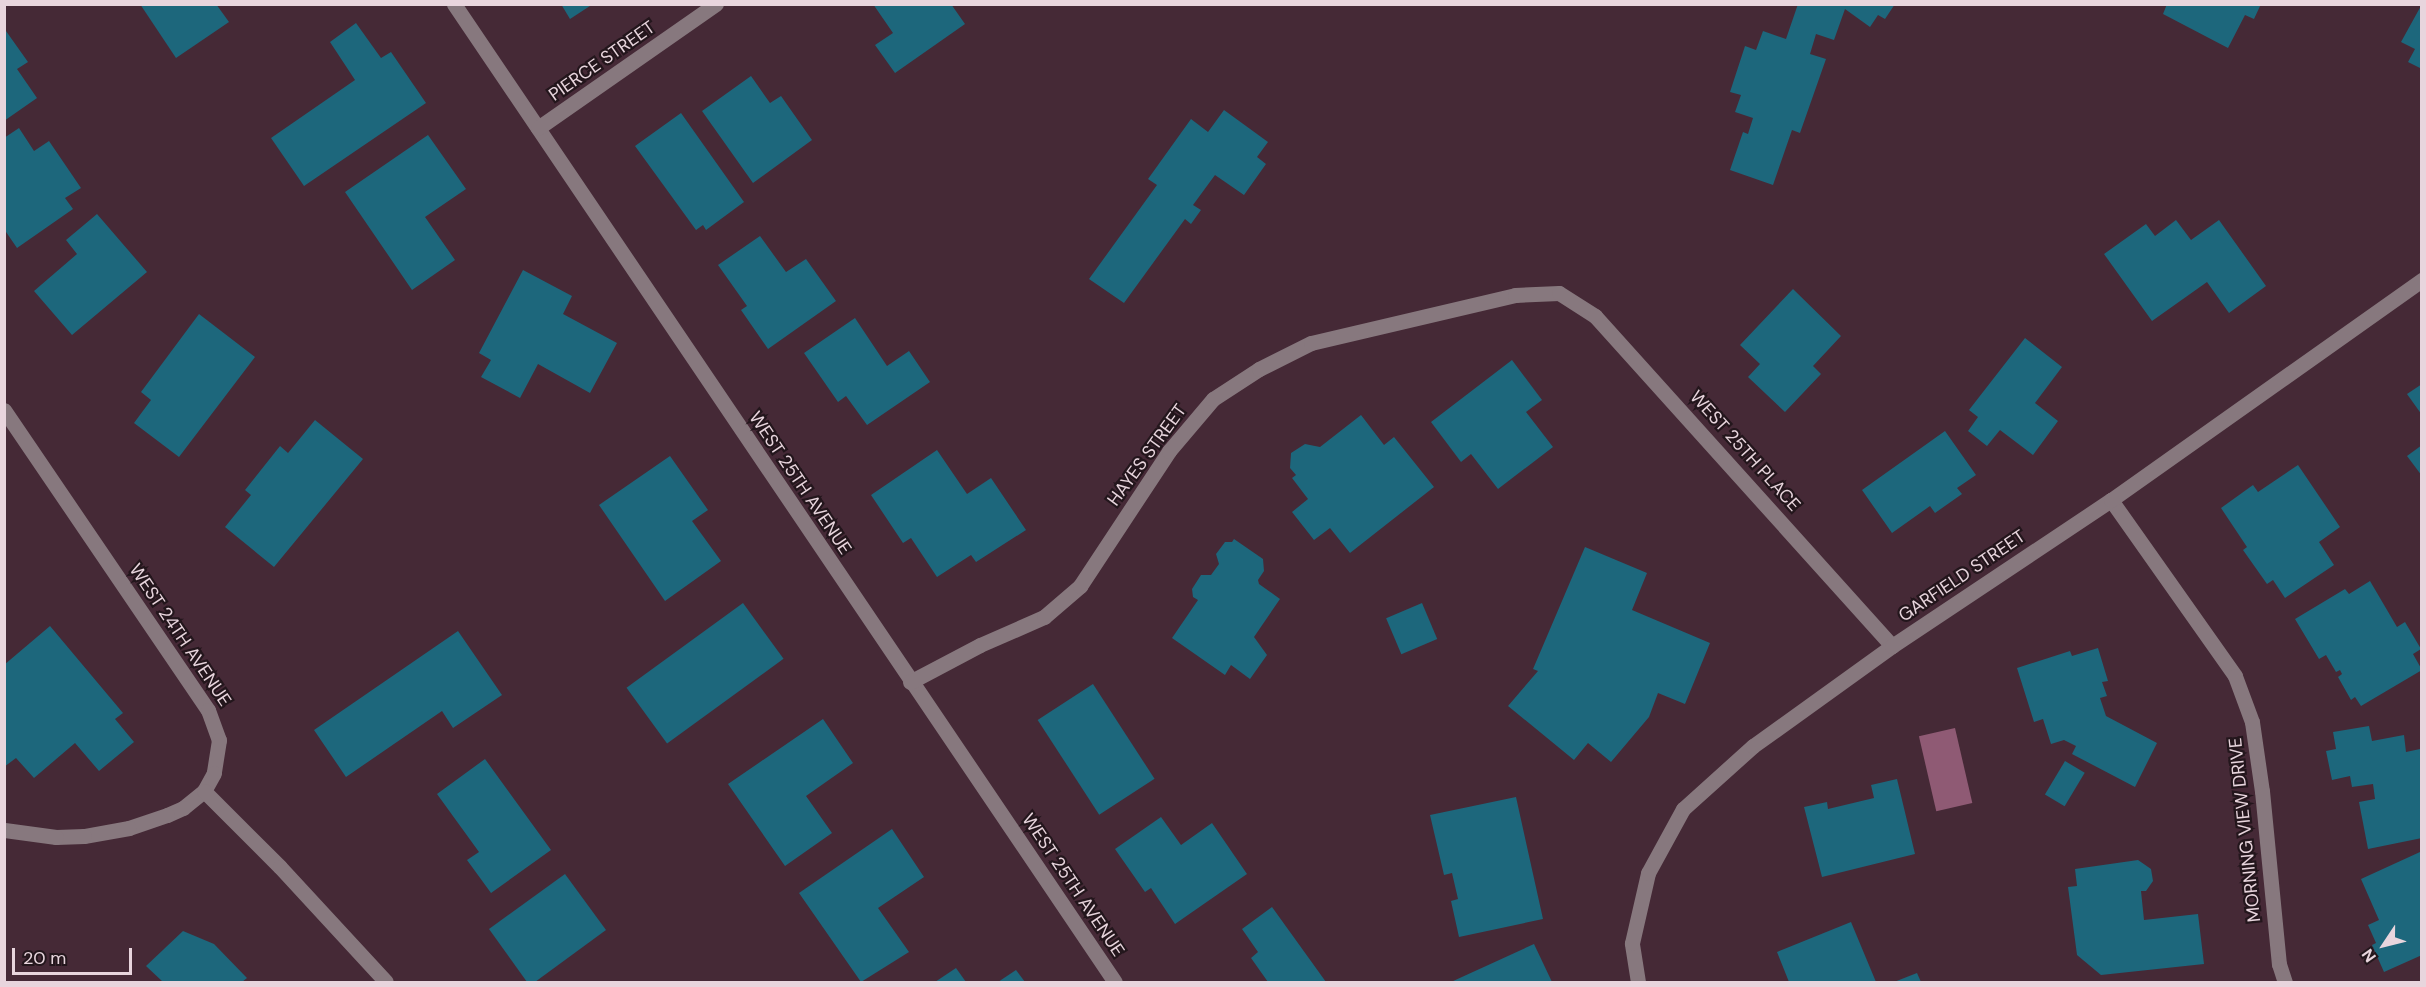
<!DOCTYPE html>
<style>
body{margin:0}
#map{position:relative;width:2426px;height:987px;overflow:hidden;background:#452936;font-family:"DM Sans",sans-serif}
div>[style]{position:absolute}
.water>*{inset:0;background:#8f5a74;transform-origin:0 0}
.building>*{inset:0;background:#1d677c;transform-origin:0 0}
.minor>*{height:15px;margin:-7.5px;padding:0 7.5px;transform-origin:7.5px;border-radius:7.5px;background:#87787e}
span{translate:-50% -50%;white-space:nowrap;text-align:center;line-height:1.15;-webkit-text-stroke:4.5px #23161c;paint-order:stroke}
.street-label{font-size:18px;color:#e8d5dd}
.frame{position:absolute;inset:0;border:6px solid #e8d5dd;pointer-events:none}
.north{position:absolute;left:2354px;top:915px;width:60px;height:60px;-webkit-text-stroke:4px #23161c;paint-order:stroke;rotate:235deg;font-size:16px;font-weight:700;line-height:24px;text-align:center;color:#e8d5dd}
.north::after{content:'';display:block;margin:auto;width:21px;height:27px;background:#e8d5dd;clip-path:polygon(50% 0,100% 100%,50% 72%,0 100%)}
.scale{position:absolute;left:12px;top:948px;width:120px;height:27px;box-sizing:border-box;border:3px solid #e8d5dd;border-top:0;padding-left:8px;font-size:18px;line-height:21px;white-space:nowrap;color:#e8d5dd;-webkit-text-stroke:4px #23161c;paint-order:stroke}
</style>
<div id="map">
<div class="water">
<div style="left:1955px;top:728px;width:77px;height:37px;rotate:77deg"></div>
</div>
<div class="building">
<div style="clip-path:polygon(140px 4px,216px 4px,229px 22px,176px 58px)"></div>
<div style="clip-path:polygon(561px 4px,593px 4px,570px 19px)"></div>
<div style="clip-path:polygon(873px 4px,951px 4px,965px 24px,895px 73px,875px 45px,893px 33px)"></div>
<div style="clip-path:polygon(1798px 4px,1895px 4px,1885px 19px,1878px 15px,1870px 27px,1845px 9px,1834px 40px,1816px 34px,1810px 54px,1826px 59px,1800px 133px,1792px 130px,1773px 185px,1730px 170px,1743px 132px,1748px 134px,1753px 118px,1735px 112px,1741px 95px,1730px 92px,1745px 46px,1756px 50px,1763px 31px,1786px 39px)"></div>
<div style="clip-path:polygon(2167px 4px,2261px 4px,2254px 19px,2245px 15px,2228px 48px,2163px 14px)"></div>
<div style="clip-path:polygon(2422px 4px,2422px 69px,2408px 62px,2415px 49px,2401px 42px)"></div>
<div style="clip-path:polygon(356px 23px,381px 58px,391px 52px,426px 103px,304px 186px,271px 138px,355px 80px,330px 42px)"></div>
<div style="clip-path:polygon(6px 31px,28px 62px,17px 69px,37px 98px,4px 121px)"></div>
<div style="clip-path:polygon(751px 76px,770px 103px,781px 96px,812px 140px,753px 183px,702px 111px)"></div>
<div style="clip-path:polygon(1224px 110px,1268px 142px,1257px 157px,1266px 164px,1244px 195px,1215px 175px,1193px 205px,1201px 210px,1191px 224px,1185px 219px,1124px 303px,1089px 279px,1157px 185px,1148px 179px,1191px 119px,1208px 132px)"></div>
<div style="clip-path:polygon(681px 113px,744px 202px,706px 230px,703px 225px,696px 230px,635px 146px)"></div>
<div style="clip-path:polygon(19px 128px,34px 151px,49px 141px,81px 188px,65px 198px,73px 209px,17px 248px,4px 229px,4px 138px)"></div>
<div style="clip-path:polygon(428px 135px,466px 189px,425px 217px,455px 260px,412px 290px,345px 192px)"></div>
<div style="clip-path:polygon(97px 214px,147px 272px,72px 335px,34px 291px,77px 254px,66px 240px)"></div>
<div style="clip-path:polygon(2176px 220px,2191px 240px,2219px 220px,2266px 286px,2229px 313px,2207px 282px,2152px 321px,2104px 254px,2146px 224px,2155px 236px)"></div>
<div style="clip-path:polygon(760px 236px,786px 272px,806px 259px,836px 301px,768px 349px,741px 310px,747px 306px,718px 265px)"></div>
<div style="clip-path:polygon(523px 270px,572px 296px,563px 314px,617px 343px,590px 393px,538px 364px,520px 398px,481px 377px,491px 360px,479px 353px)"></div>
<div style="clip-path:polygon(1793px 289px,1841px 336px,1813px 366px,1821px 374px,1785px 412px,1748px 377px,1760px 364px,1740px 345px)"></div>
<div style="clip-path:polygon(199px 314px,255px 357px,179px 457px,134px 423px,151px 400px,141px 392px)"></div>
<div style="clip-path:polygon(855px 318px,887px 366px,909px 351px,930px 382px,867px 425px,846px 396px,838px 402px,804px 353px)"></div>
<div style="clip-path:polygon(2025px 338px,2062px 367px,2035px 403px,2058px 421px,2033px 455px,2000px 430px,1987px 446px,1968px 431px,1978px 417px,1969px 410px)"></div>
<div style="clip-path:polygon(1512px 360px,1542px 400px,1526px 412px,1553px 447px,1498px 489px,1471px 454px,1461px 462px,1431px 422px)"></div>
<div style="clip-path:polygon(2422px 384px,2422px 415px,2407px 394px)"></div>
<div style="clip-path:polygon(1361px 415px,1384px 445px,1394px 437px,1434px 487px,1350px 553px,1330px 528px,1314px 540px,1292px 512px,1308px 499px,1292px 478px,1296px 475px,1290px 468px,1291px 453px,1305px 444px,1320px 447px)"></div>
<div style="clip-path:polygon(315px 420px,363px 459px,274px 567px,225px 527px,251px 495px,245px 490px,280px 446px,288px 453px)"></div>
<div style="clip-path:polygon(1945px 431px,1976px 475px,1957px 488px,1962px 494px,1935px 513px,1930px 506px,1892px 533px,1862px 490px)"></div>
<div style="clip-path:polygon(2422px 445px,2422px 476px,2407px 456px)"></div>
<div style="clip-path:polygon(937px 450px,967px 494px,991px 478px,1026px 530px,976px 562px,971px 555px,937px 577px,911px 538px,903px 543px,871px 495px)"></div>
<div style="clip-path:polygon(670px 456px,708px 510px,692px 521px,721px 561px,665px 601px,599px 505px)"></div>
<div style="clip-path:polygon(2298px 465px,2340px 527px,2319px 542px,2334px 565px,2285px 598px,2273px 580px,2267px 584px,2243px 550px,2247px 547px,2221px 508px,2253px 485px,2258px 492px)"></div>
<div style="clip-path:polygon(1234px 539px,1263px 559px,1264px 571px,1258px 580px,1259px 584px,1280px 599px,1254px 637px,1267px 655px,1250px 679px,1231px 665px,1225px 675px,1172px 638px,1198px 600px,1193px 597px,1192px 589px,1201px 575px,1211px 575px,1219px 564px,1216px 554px,1225px 542px,1232px 542px)"></div>
<div style="clip-path:polygon(1585px 547px,1647px 573px,1632px 610px,1710px 643px,1685px 704px,1658px 693px,1649px 717px,1611px 762px,1588px 743px,1574px 760px,1508px 706px,1538px 671px,1533px 669px)"></div>
<div style="clip-path:polygon(2370px 581px,2397px 627px,2405px 622px,2421px 649px,2413px 654px,2422px 670px,2361px 706px,2355px 697px,2351px 700px,2338px 677px,2342px 674px,2340px 670px,2336px 672px,2326px 655px,2319px 659px,2295px 619px,2345px 589px,2349px 594px)"></div>
<div style="left:743px;top:603px;width:69px;height:144px;rotate:54deg"></div>
<div style="left:1422px;top:603px;width:39px;height:39px;rotate:67deg"></div>
<div style="clip-path:polygon(50px 626px,123px 713px,115px 719px,134px 742px,99px 771px,75px 743px,34px 778px,16px 758px,4px 767px,4px 665px)"></div>
<div style="clip-path:polygon(458px 631px,502px 695px,453px 728px,442px 711px,346px 777px,314px 730px)"></div>
<div style="clip-path:polygon(2098px 648px,2108px 681px,2102px 682px,2107px 696px,2100px 698px,2106px 716px,2157px 743px,2135px 787px,2072px 754px,2076px 746px,2064px 740px,2051px 744px,2043px 719px,2034px 722px,2017px 668px,2070px 651px,2072px 656px)"></div>
<div style="left:1093px;top:684px;width:113px;height:66px;rotate:57deg"></div>
<div style="clip-path:polygon(823px 719px,853px 763px,806px 796px,832px 833px,785px 866px,728px 784px)"></div>
<div style="clip-path:polygon(2369px 726px,2372px 741px,2404px 735px,2406px 752px,2420px 749px,2422px 838px,2368px 849px,2359px 802px,2375px 799px,2373px 784px,2352px 787px,2350px 776px,2332px 780px,2326px 751px,2336px 749px,2333px 732px)"></div>
<div style="clip-path:polygon(485px 759px,551px 850px,491px 893px,467px 860px,479px 852px,437px 794px)"></div>
<div style="left:2065px;top:761px;width:23px;height:39px;rotate:31deg"></div>
<div style="clip-path:polygon(1897px 779px,1915px 854px,1822px 877px,1804px 807px,1827px 802px,1828px 809px,1874px 798px,1871px 785px)"></div>
<div style="clip-path:polygon(1516px 797px,1543px 919px,1459px 937px,1451px 901px,1458px 899px,1452px 873px,1444px 875px,1430px 815px)"></div>
<div style="clip-path:polygon(1161px 817px,1181px 845px,1212px 823px,1247px 874px,1175px 924px,1151px 888px,1145px 892px,1115px 849px)"></div>
<div style="clip-path:polygon(892px 829px,924px 877px,878px 908px,909px 952px,861px 982px,799px 893px)"></div>
<div style="clip-path:polygon(2420px 852px,2422px 955px,2384px 972px,2372px 945px,2376px 943px,2368px 925px,2379px 920px,2361px 879px)"></div>
<div style="clip-path:polygon(2138px 860px,2151px 869px,2153px 881px,2146px 891px,2141px 891px,2144px 920px,2198px 914px,2204px 964px,2101px 975px,2077px 955px,2068px 887px,2077px 886px,2075px 869px)"></div>
<div style="clip-path:polygon(565px 874px,606px 930px,535px 982px,527px 982px,489px 929px)"></div>
<div style="clip-path:polygon(1272px 907px,1326px 982px,1268px 982px,1251px 958px,1258px 952px,1242px 929px)"></div>
<div style="clip-path:polygon(1851px 922px,1876px 982px,1789px 982px,1777px 952px)"></div>
<div style="clip-path:polygon(183px 931px,214px 944px,247px 978px,242px 982px,163px 982px,146px 966px)"></div>
<div style="clip-path:polygon(1534px 944px,1552px 982px,1451px 982px)"></div>
<div style="clip-path:polygon(956px 968px,966px 982px,935px 982px)"></div>
<div style="clip-path:polygon(1016px 970px,1025px 982px,998px 982px)"></div>
<div style="clip-path:polygon(1917px 973px,1921px 982px,1894px 982px)"></div>
</div>
<div class="minor">
<div style="left:454px;top:4px;width:1180px;rotate:55.95deg"></div>
<div style="left:538px;top:128px;width:217px;rotate:-34.9deg"></div>
<div style="left:4px;top:410px;width:363px;rotate:55.8deg"></div>
<div style="left:208px;top:710px;width:32px;rotate:70deg"></div>
<div style="left:219px;top:740px;width:33px;rotate:99deg"></div>
<div style="left:214px;top:773px;width:21px;rotate:119deg"></div>
<div style="left:204px;top:791px;width:27px;rotate:141deg"></div>
<div style="left:183px;top:808px;width:17px;rotate:156deg"></div>
<div style="left:167px;top:815px;width:40px;rotate:161.1deg"></div>
<div style="left:129px;top:828px;width:46px;rotate:169.9deg"></div>
<div style="left:84px;top:836px;width:28px;rotate:178deg"></div>
<div style="left:56px;top:837px;width:52px;rotate:-172.3deg"></div>
<div style="left:2111px;top:500px;width:215px;rotate:54.8deg"></div>
<div style="left:2235px;top:676px;width:49px;rotate:69.7deg"></div>
<div style="left:2252px;top:722px;width:70px;rotate:81.8deg"></div>
<div style="left:2262px;top:791px;width:174px;rotate:84.4deg"></div>
<div style="left:2279px;top:964px;width:19px;rotate:72deg"></div>
<div style="left:910px;top:682px;width:79px;rotate:-27.9deg"></div>
<div style="left:980px;top:645px;width:70px;rotate:-23.6deg"></div>
<div style="left:1044px;top:617px;width:48px;rotate:-40.7deg"></div>
<div style="left:1080px;top:586px;width:162px;rotate:-56.6deg"></div>
<div style="left:1169px;top:451px;width:68px;rotate:-49.8deg"></div>
<div style="left:1213px;top:399px;width:55px;rotate:-33.1deg"></div>
<div style="left:1259px;top:369px;width:58px;rotate:-26.6deg"></div>
<div style="left:1311px;top:343px;width:210px;rotate:-13.2deg"></div>
<div style="left:1515px;top:295px;width:44px;rotate:-2.6deg"></div>
<div style="left:1559px;top:293px;width:43px;rotate:32.6deg"></div>
<div style="left:1595px;top:316px;width:444px;rotate:48deg"></div>
<div style="left:204px;top:791px;width:107px;rotate:45deg"></div>
<div style="left:280px;top:867px;width:156px;rotate:47.3deg"></div>
<div style="left:1638px;top:982px;width:39px;rotate:-99deg"></div>
<div style="left:1632px;top:943px;width:72px;rotate:-77.1deg"></div>
<div style="left:1648px;top:873px;width:73px;rotate:-61.3deg"></div>
<div style="left:1683px;top:809px;width:94px;rotate:-42deg"></div>
<div style="left:1753px;top:746px;width:171px;rotate:-35.7deg"></div>
<div style="left:1892px;top:646px;width:263px;rotate:-33.7deg"></div>
<div style="left:2111px;top:500px;width:381px;rotate:-35.3deg"></div>
</div>
<div class="street-label">
<span style="left:602px;top:61px;rotate:-35deg">PIERCE STREET</span>
<span style="left:1745px;top:451px;rotate:48deg">WEST 25TH PLACE</span>
<span style="left:1147px;top:455px;rotate:-54deg">HAYES STREET</span>
<span style="left:800px;top:483px;rotate:56deg">WEST 25TH AVENUE</span>
<span style="left:1962px;top:576px;rotate:-34deg">GARFIELD STREET</span>
<span style="left:180px;top:635px;rotate:56deg">WEST 24TH AVENUE</span>
<span style="left:2245px;top:830px;rotate:-96deg">MORNING VIEW DRIVE</span>
<span style="left:1073px;top:885px;rotate:56deg">WEST 25TH AVENUE</span>
</div>
<div class="frame"></div>
<div class="north">N</div>
<div class="scale">20 m</div>
</div>
